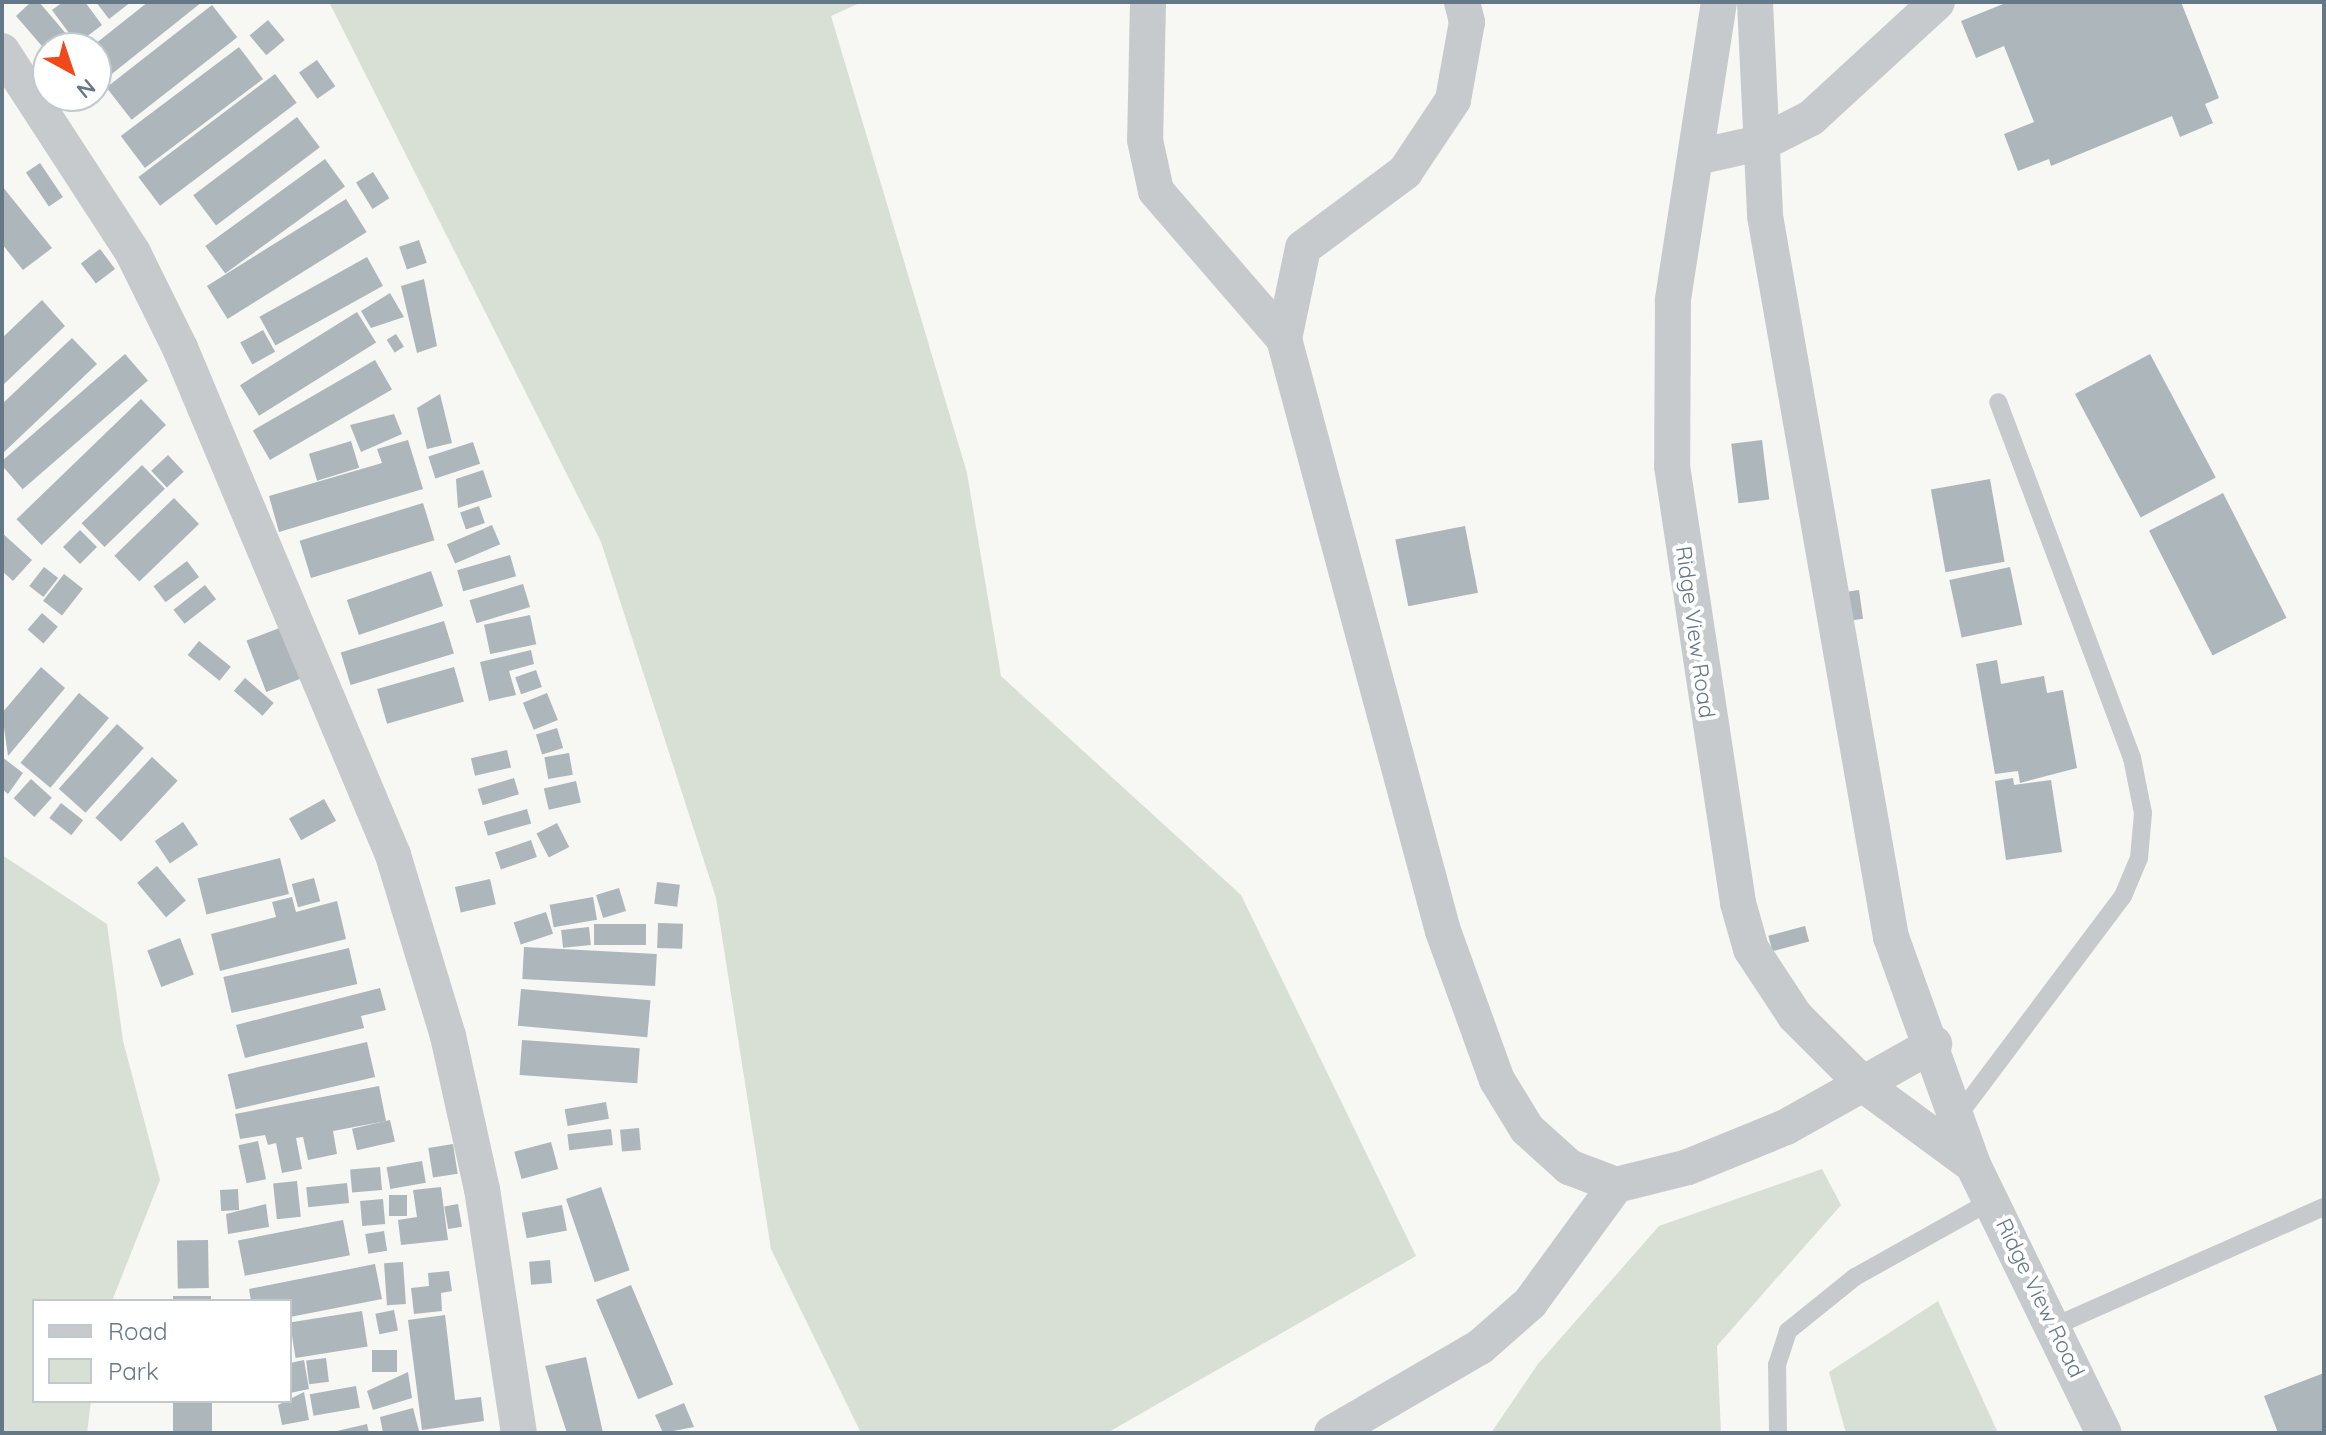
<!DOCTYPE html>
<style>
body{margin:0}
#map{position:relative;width:2326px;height:1435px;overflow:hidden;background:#f7f7f3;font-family:Quicksand,sans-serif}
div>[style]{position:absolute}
.green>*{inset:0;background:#d8dfd4}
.building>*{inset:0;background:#adb6bb;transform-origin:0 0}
.service>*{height:18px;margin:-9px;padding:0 9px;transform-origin:9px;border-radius:9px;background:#c6cacd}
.minor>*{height:36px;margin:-18px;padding:0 18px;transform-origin:18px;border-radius:18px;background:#c6cacd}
span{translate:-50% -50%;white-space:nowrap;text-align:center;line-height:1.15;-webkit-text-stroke:8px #fff;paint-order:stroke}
.street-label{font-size:22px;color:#647887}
.frame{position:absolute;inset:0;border:4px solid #647887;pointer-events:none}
.legend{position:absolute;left:32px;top:1299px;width:260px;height:104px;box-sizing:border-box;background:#fff;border:2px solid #c1c9cf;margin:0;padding:10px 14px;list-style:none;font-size:24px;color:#647887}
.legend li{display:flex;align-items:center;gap:16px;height:40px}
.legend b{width:40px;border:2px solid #c1c9cf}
.north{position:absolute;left:32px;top:32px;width:80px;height:80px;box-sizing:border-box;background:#fff;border:2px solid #c1c9cf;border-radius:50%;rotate:140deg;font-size:22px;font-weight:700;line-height:32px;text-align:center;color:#647887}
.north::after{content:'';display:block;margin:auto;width:28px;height:36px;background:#f0491a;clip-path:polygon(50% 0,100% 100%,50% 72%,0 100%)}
</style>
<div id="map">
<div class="green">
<div style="clip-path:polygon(329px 2px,862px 2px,831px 16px,967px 473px,1001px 676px,1241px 895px,1416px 1256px,1107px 1433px,861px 1433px,771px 1249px,716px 898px,601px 542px)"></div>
<div style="clip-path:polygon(2px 855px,107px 924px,123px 1041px,160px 1180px,112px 1301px,34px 1301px,34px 1401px,91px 1401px,87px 1433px,2px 1433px)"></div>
<div style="clip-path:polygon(1822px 1169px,1841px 1205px,1717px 1346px,1721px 1433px,1491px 1433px,1538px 1364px,1659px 1226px)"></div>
<div style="clip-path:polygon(1938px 1301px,1998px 1433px,1846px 1433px,1829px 1372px)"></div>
</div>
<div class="building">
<div style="clip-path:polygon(31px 2px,39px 2px,74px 43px,48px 53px,16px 16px)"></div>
<div style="clip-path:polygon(63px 2px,85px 2px,102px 25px,77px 44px,52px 10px)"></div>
<div style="clip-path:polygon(96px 2px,131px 2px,109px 19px)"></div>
<div style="clip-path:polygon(148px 2px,202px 2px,103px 81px,90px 48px)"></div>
<div style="clip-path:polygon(2008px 2px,2181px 2px,2219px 98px,2205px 104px,2213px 123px,2180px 137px,2172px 116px,2051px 166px,2049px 159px,2018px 171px,2004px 134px,2034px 122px,2004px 46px,1976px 58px,1961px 21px)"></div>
<div style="left:212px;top:5px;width:41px;height:134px;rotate:52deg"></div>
<div style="left:268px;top:20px;width:26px;height:24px;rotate:50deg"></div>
<div style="left:239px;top:47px;width:40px;height:148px;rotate:53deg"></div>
<div style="left:317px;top:60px;width:32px;height:22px;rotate:55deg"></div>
<div style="left:275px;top:74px;width:36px;height:171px;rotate:53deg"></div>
<div style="left:297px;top:117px;width:38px;height:130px;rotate:53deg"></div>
<div style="left:325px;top:159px;width:34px;height:148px;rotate:54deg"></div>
<div style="left:40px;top:163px;width:41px;height:17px;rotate:56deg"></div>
<div style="left:373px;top:172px;width:31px;height:20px;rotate:58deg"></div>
<div style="clip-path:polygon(2px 186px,52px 248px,23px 270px,2px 244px)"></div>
<div style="left:346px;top:199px;width:39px;height:164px;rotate:58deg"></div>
<div style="left:419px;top:240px;width:24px;height:21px;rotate:71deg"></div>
<div style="left:100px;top:249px;width:25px;height:24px;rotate:53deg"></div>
<div style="left:367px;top:257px;width:33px;height:123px;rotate:61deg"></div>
<div style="clip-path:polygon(424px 279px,437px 346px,417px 353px,401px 286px)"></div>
<div style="clip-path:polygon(390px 293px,404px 317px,371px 328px,361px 311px)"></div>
<div style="clip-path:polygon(42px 300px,65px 326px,2px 386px,2px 338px)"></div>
<div style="left:357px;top:312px;width:36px;height:138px;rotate:58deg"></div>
<div style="left:263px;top:330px;width:25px;height:26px;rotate:61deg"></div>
<div style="left:396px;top:334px;width:15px;height:11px;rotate:58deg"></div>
<div style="clip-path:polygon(72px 338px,97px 364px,2px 454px,2px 404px)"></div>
<div style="left:125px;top:354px;width:35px;height:166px;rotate:49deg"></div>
<div style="left:2150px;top:354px;width:140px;height:85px;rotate:62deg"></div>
<div style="left:375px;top:360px;width:34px;height:141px;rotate:60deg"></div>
<div style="clip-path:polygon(440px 394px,452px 443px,427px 449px,417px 408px)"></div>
<div style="left:141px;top:399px;width:36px;height:173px;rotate:46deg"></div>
<div style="clip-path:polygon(394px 414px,402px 434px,361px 452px,350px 425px)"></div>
<div style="clip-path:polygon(408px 440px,423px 489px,279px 532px,269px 496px,382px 463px,377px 449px)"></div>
<div style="left:1762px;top:440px;width:60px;height:31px;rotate:83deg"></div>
<div style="left:351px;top:441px;width:28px;height:44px;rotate:73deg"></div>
<div style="left:473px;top:442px;width:23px;height:47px;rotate:72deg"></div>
<div style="left:168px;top:455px;width:23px;height:23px;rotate:47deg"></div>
<div style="left:142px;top:465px;width:33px;height:84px;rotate:46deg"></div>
<div style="clip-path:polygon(483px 470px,492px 497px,458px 508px,456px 479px)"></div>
<div style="left:1990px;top:479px;width:84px;height:60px;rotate:80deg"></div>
<div style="left:2223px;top:493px;width:140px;height:83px;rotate:63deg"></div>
<div style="left:174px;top:498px;width:36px;height:83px;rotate:46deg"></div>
<div style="left:423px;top:503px;width:39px;height:129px;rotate:73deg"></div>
<div style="left:479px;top:506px;width:18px;height:20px;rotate:71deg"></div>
<div style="left:492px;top:525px;width:21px;height:49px;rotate:67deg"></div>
<div style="left:1465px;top:526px;width:68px;height:71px;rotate:79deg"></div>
<div style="left:80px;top:530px;width:24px;height:24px;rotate:45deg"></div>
<div style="clip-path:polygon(2px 533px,32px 560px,13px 581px,2px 571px)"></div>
<div style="left:510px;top:555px;width:22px;height:55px;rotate:74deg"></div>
<div style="left:187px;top:561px;width:20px;height:42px;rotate:53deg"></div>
<div style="left:44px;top:567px;width:18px;height:24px;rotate:38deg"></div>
<div style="left:2010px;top:567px;width:59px;height:62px;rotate:78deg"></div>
<div style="left:431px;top:571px;width:37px;height:89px;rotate:71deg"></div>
<div style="left:64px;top:574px;width:24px;height:34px;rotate:38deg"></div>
<div style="left:523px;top:584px;width:24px;height:56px;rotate:73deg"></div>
<div style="left:205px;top:585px;width:18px;height:40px;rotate:52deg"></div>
<div style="left:1859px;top:590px;width:29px;height:21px;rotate:82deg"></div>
<div style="left:42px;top:613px;width:21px;height:22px;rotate:41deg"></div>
<div style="left:530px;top:615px;width:30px;height:47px;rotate:78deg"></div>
<div style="left:444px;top:621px;width:34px;height:108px;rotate:73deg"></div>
<div style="left:282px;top:627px;width:55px;height:38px;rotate:69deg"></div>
<div style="left:199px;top:641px;width:41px;height:18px;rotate:39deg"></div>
<div style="clip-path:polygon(531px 650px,534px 664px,509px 671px,516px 695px,489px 701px,480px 662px)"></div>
<div style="clip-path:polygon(1997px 660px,2001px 684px,2044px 676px,2047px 693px,2063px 690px,2077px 768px,2020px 783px,2018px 771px,1995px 774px,1976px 664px)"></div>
<div style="clip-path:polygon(41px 667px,65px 688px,8px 756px,2px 713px)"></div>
<div style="left:454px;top:667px;width:36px;height:80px;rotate:74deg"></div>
<div style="left:536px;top:670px;width:18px;height:22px;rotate:71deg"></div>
<div style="left:245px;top:678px;width:38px;height:17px;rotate:41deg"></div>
<div style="left:79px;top:693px;width:39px;height:91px;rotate:40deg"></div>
<div style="left:547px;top:693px;width:29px;height:26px;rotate:68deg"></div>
<div style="left:117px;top:724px;width:36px;height:87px;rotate:42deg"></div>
<div style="left:557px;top:728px;width:21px;height:22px;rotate:73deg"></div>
<div style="left:507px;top:750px;width:18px;height:37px;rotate:77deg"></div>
<div style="left:569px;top:753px;width:22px;height:25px;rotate:80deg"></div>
<div style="clip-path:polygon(2px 757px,23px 773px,8px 794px,2px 789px)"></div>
<div style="left:152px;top:757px;width:35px;height:83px;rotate:43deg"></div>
<div style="left:514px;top:778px;width:17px;height:38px;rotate:73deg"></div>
<div style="clip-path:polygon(2013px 778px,2014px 785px,2051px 780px,2062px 852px,2006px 860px,1995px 781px)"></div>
<div style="left:31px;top:779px;width:28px;height:26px;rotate:42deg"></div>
<div style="left:576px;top:781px;width:22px;height:33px;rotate:77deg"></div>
<div style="left:324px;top:799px;width:25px;height:40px;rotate:61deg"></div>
<div style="left:61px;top:803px;width:28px;height:19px;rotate:38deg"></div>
<div style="left:527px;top:809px;width:15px;height:45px;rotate:74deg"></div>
<div style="left:183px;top:822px;width:27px;height:34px;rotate:56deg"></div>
<div style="left:557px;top:823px;width:27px;height:23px;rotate:63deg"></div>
<div style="left:531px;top:840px;width:18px;height:38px;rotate:71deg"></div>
<div style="left:280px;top:858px;width:37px;height:85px;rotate:76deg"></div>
<div style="left:157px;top:866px;width:45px;height:26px;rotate:50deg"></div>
<div style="left:314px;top:878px;width:24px;height:23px;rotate:75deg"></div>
<div style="left:490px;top:879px;width:26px;height:36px;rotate:77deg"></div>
<div style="left:657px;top:882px;width:23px;height:22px;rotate:7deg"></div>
<div style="left:619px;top:888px;width:24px;height:24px;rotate:73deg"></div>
<div style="clip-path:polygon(292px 897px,296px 912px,337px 901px,346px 939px,220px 971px,211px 934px,276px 917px,272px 902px)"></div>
<div style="left:593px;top:897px;width:23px;height:44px;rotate:80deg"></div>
<div style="left:546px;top:912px;width:23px;height:34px;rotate:72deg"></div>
<div style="left:658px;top:923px;width:25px;height:25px;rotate:2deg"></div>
<div style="left:646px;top:924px;width:21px;height:52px;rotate:90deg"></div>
<div style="left:1805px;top:926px;width:16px;height:38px;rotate:75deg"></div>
<div style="left:589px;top:927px;width:18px;height:28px;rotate:84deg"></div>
<div style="left:180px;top:938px;width:39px;height:35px;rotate:69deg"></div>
<div style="left:524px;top:947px;width:133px;height:32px;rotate:3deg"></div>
<div style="left:349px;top:948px;width:37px;height:129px;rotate:77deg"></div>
<div style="clip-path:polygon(380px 988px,386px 1010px,361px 1016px,364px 1028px,245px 1058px,236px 1025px)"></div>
<div style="left:521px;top:989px;width:130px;height:37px;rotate:5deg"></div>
<div style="left:522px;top:1040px;width:118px;height:35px;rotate:4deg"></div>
<div style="left:367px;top:1042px;width:36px;height:143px;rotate:77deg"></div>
<div style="clip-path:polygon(379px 1086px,386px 1121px,333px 1131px,337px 1154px,308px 1160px,303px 1137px,296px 1138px,302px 1169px,282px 1173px,276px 1143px,268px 1145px,265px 1135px,240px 1139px,235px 1114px)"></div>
<div style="left:606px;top:1102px;width:17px;height:42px;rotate:80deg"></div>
<div style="left:390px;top:1120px;width:22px;height:39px;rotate:77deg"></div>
<div style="left:639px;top:1128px;width:22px;height:19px;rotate:85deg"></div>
<div style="left:611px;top:1129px;width:16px;height:44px;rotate:83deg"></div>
<div style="left:258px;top:1141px;width:39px;height:20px;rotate:78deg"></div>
<div style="left:551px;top:1142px;width:28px;height:38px;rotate:75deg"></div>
<div style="left:453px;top:1144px;width:30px;height:25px;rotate:81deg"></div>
<div style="left:422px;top:1161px;width:22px;height:36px;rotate:80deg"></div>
<div style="left:380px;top:1167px;width:23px;height:30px;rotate:85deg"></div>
<div style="left:297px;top:1181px;width:36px;height:24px;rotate:84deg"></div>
<div style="left:347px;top:1183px;width:20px;height:41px;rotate:84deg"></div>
<div style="clip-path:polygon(441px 1187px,448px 1240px,401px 1245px,398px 1220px,417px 1217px,413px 1190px)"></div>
<div style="left:601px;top:1187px;width:88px;height:37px;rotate:71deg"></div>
<div style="left:238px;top:1189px;width:21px;height:18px;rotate:87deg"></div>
<div style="left:407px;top:1195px;width:21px;height:18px;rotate:90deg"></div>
<div style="left:383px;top:1199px;width:25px;height:23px;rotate:85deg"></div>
<div style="clip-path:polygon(266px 1204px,269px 1227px,228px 1234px,226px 1214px)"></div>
<div style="left:458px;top:1204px;width:23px;height:14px;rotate:80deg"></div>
<div style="left:562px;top:1205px;width:26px;height:41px;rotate:79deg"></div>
<div style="left:343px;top:1220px;width:36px;height:107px;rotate:79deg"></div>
<div style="left:384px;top:1231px;width:20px;height:19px;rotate:81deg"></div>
<div style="left:208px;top:1240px;width:48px;height:31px;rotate:89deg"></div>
<div style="left:550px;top:1260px;width:23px;height:21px;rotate:85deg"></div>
<div style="left:403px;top:1262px;width:42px;height:19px;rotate:86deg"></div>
<div style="clip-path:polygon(375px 1264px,382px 1299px,290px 1317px,290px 1301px,251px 1301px,249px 1289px)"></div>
<div style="clip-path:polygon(449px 1271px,452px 1291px,441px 1293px,442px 1311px,414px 1314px,411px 1288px,429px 1286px,428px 1273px)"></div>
<div style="left:631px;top:1285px;width:108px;height:38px;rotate:67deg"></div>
<div style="left:173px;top:1296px;width:38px;height:5px"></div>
<div style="left:394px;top:1310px;width:21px;height:19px;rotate:79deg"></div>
<div style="left:362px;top:1311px;width:36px;height:73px;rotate:81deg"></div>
<div style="clip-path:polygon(445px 1315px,455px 1400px,481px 1397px,484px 1421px,422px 1430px,408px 1320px)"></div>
<div style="left:372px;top:1350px;width:25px;height:22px"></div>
<div style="clip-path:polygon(586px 1357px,603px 1433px,567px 1433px,545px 1366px)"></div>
<div style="left:326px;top:1358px;width:24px;height:20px;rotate:83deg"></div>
<div style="clip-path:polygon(304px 1360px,309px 1389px,290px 1393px,290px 1363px)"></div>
<div style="clip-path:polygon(408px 1372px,412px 1398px,373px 1410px,367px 1391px)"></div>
<div style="clip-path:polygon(2324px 1373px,2324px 1433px,2278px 1433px,2264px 1396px)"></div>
<div style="left:356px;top:1386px;width:22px;height:47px;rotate:80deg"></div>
<div style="clip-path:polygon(304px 1392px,309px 1420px,282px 1425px,278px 1405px)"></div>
<div style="left:173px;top:1401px;width:39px;height:32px"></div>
<div style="clip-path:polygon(684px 1403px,694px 1427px,663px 1433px,655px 1415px)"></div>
<div style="clip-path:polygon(413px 1408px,419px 1431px,383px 1433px,380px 1417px)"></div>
<div style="clip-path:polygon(367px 1424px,369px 1433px,338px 1433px,337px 1431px)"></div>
</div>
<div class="service">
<div style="left:1954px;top:1121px;width:281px;rotate:-53.1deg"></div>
<div style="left:2123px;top:896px;width:41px;rotate:-67.2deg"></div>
<div style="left:2139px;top:858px;width:45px;rotate:-84.9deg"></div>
<div style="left:2143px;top:813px;width:56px;rotate:-101.3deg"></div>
<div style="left:2132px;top:758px;width:380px;rotate:-110.6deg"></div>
<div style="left:2055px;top:1326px;width:294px;rotate:-23.9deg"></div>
<div style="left:1778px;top:1433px;width:68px;rotate:-90.8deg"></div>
<div style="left:1777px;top:1365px;width:36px;rotate:-72deg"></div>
<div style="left:1788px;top:1331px;width:86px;rotate:-38.9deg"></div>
<div style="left:1855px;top:1277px;width:158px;rotate:-29.2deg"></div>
</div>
<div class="minor">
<div style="left:1148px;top:2px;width:138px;rotate:91.2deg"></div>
<div style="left:1145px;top:140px;width:52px;rotate:77.8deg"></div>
<div style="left:1156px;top:191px;width:196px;rotate:49.1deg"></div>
<div style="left:1462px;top:2px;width:21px;rotate:76deg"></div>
<div style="left:1467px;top:22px;width:79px;rotate:100.2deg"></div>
<div style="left:1453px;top:100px;width:87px;rotate:123.7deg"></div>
<div style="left:1405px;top:172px;width:127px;rotate:143.3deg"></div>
<div style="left:1303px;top:248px;width:93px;rotate:101.8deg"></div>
<div style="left:1284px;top:339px;width:613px;rotate:74.97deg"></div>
<div style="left:1443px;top:931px;width:158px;rotate:70.1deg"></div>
<div style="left:1497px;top:1080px;width:57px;rotate:58.5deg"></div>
<div style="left:1527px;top:1129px;width:57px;rotate:42.1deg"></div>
<div style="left:1569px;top:1167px;width:50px;rotate:21deg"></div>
<div style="left:1616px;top:1185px;width:74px;rotate:-14deg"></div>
<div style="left:1688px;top:1167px;width:106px;rotate:-22.2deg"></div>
<div style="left:1786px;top:1127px;width:170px;rotate:-29.3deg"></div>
<div style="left:1719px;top:2px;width:302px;rotate:98.8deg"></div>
<div style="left:1673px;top:300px;width:166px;rotate:90.3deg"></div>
<div style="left:1672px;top:466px;width:442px;rotate:81.4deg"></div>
<div style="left:1738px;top:903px;width:48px;rotate:74.2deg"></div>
<div style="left:1751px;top:949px;width:80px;rotate:56.7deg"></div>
<div style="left:1795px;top:1016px;width:98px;rotate:45deg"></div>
<div style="left:1864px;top:1085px;width:135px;rotate:36.3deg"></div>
<div style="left:1755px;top:2px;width:214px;rotate:87.3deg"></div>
<div style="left:1765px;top:216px;width:732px;rotate:80.09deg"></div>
<div style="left:1891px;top:937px;width:242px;rotate:70.2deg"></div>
<div style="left:1973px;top:1165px;width:298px;rotate:64deg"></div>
<div style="left:2px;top:51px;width:241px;rotate:57deg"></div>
<div style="left:133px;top:253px;width:106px;rotate:63.7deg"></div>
<div style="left:180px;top:348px;width:550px;rotate:67.21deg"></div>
<div style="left:393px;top:855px;width:189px;rotate:73.1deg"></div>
<div style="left:448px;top:1036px;width:157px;rotate:77.5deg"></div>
<div style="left:482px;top:1189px;width:247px;rotate:81.4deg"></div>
<div style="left:1697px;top:157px;width:69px;rotate:-12.6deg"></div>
<div style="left:1764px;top:142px;width:53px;rotate:-27.1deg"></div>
<div style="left:1811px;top:118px;width:171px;rotate:-42.6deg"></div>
<div style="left:1332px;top:1433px;width:171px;rotate:-30.2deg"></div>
<div style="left:1480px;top:1347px;width:67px;rotate:-41.3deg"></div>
<div style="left:1530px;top:1303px;width:146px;rotate:-53.9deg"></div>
</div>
<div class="street-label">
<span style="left:1695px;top:632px;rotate:82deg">Ridge View Road</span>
<span style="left:2040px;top:1298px;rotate:64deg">Ridge View Road</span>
</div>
<div class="frame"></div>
<ul class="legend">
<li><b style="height:10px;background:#c6cacd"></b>Road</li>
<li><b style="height:22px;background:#d8dfd4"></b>Park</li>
</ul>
<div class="north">N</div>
</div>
